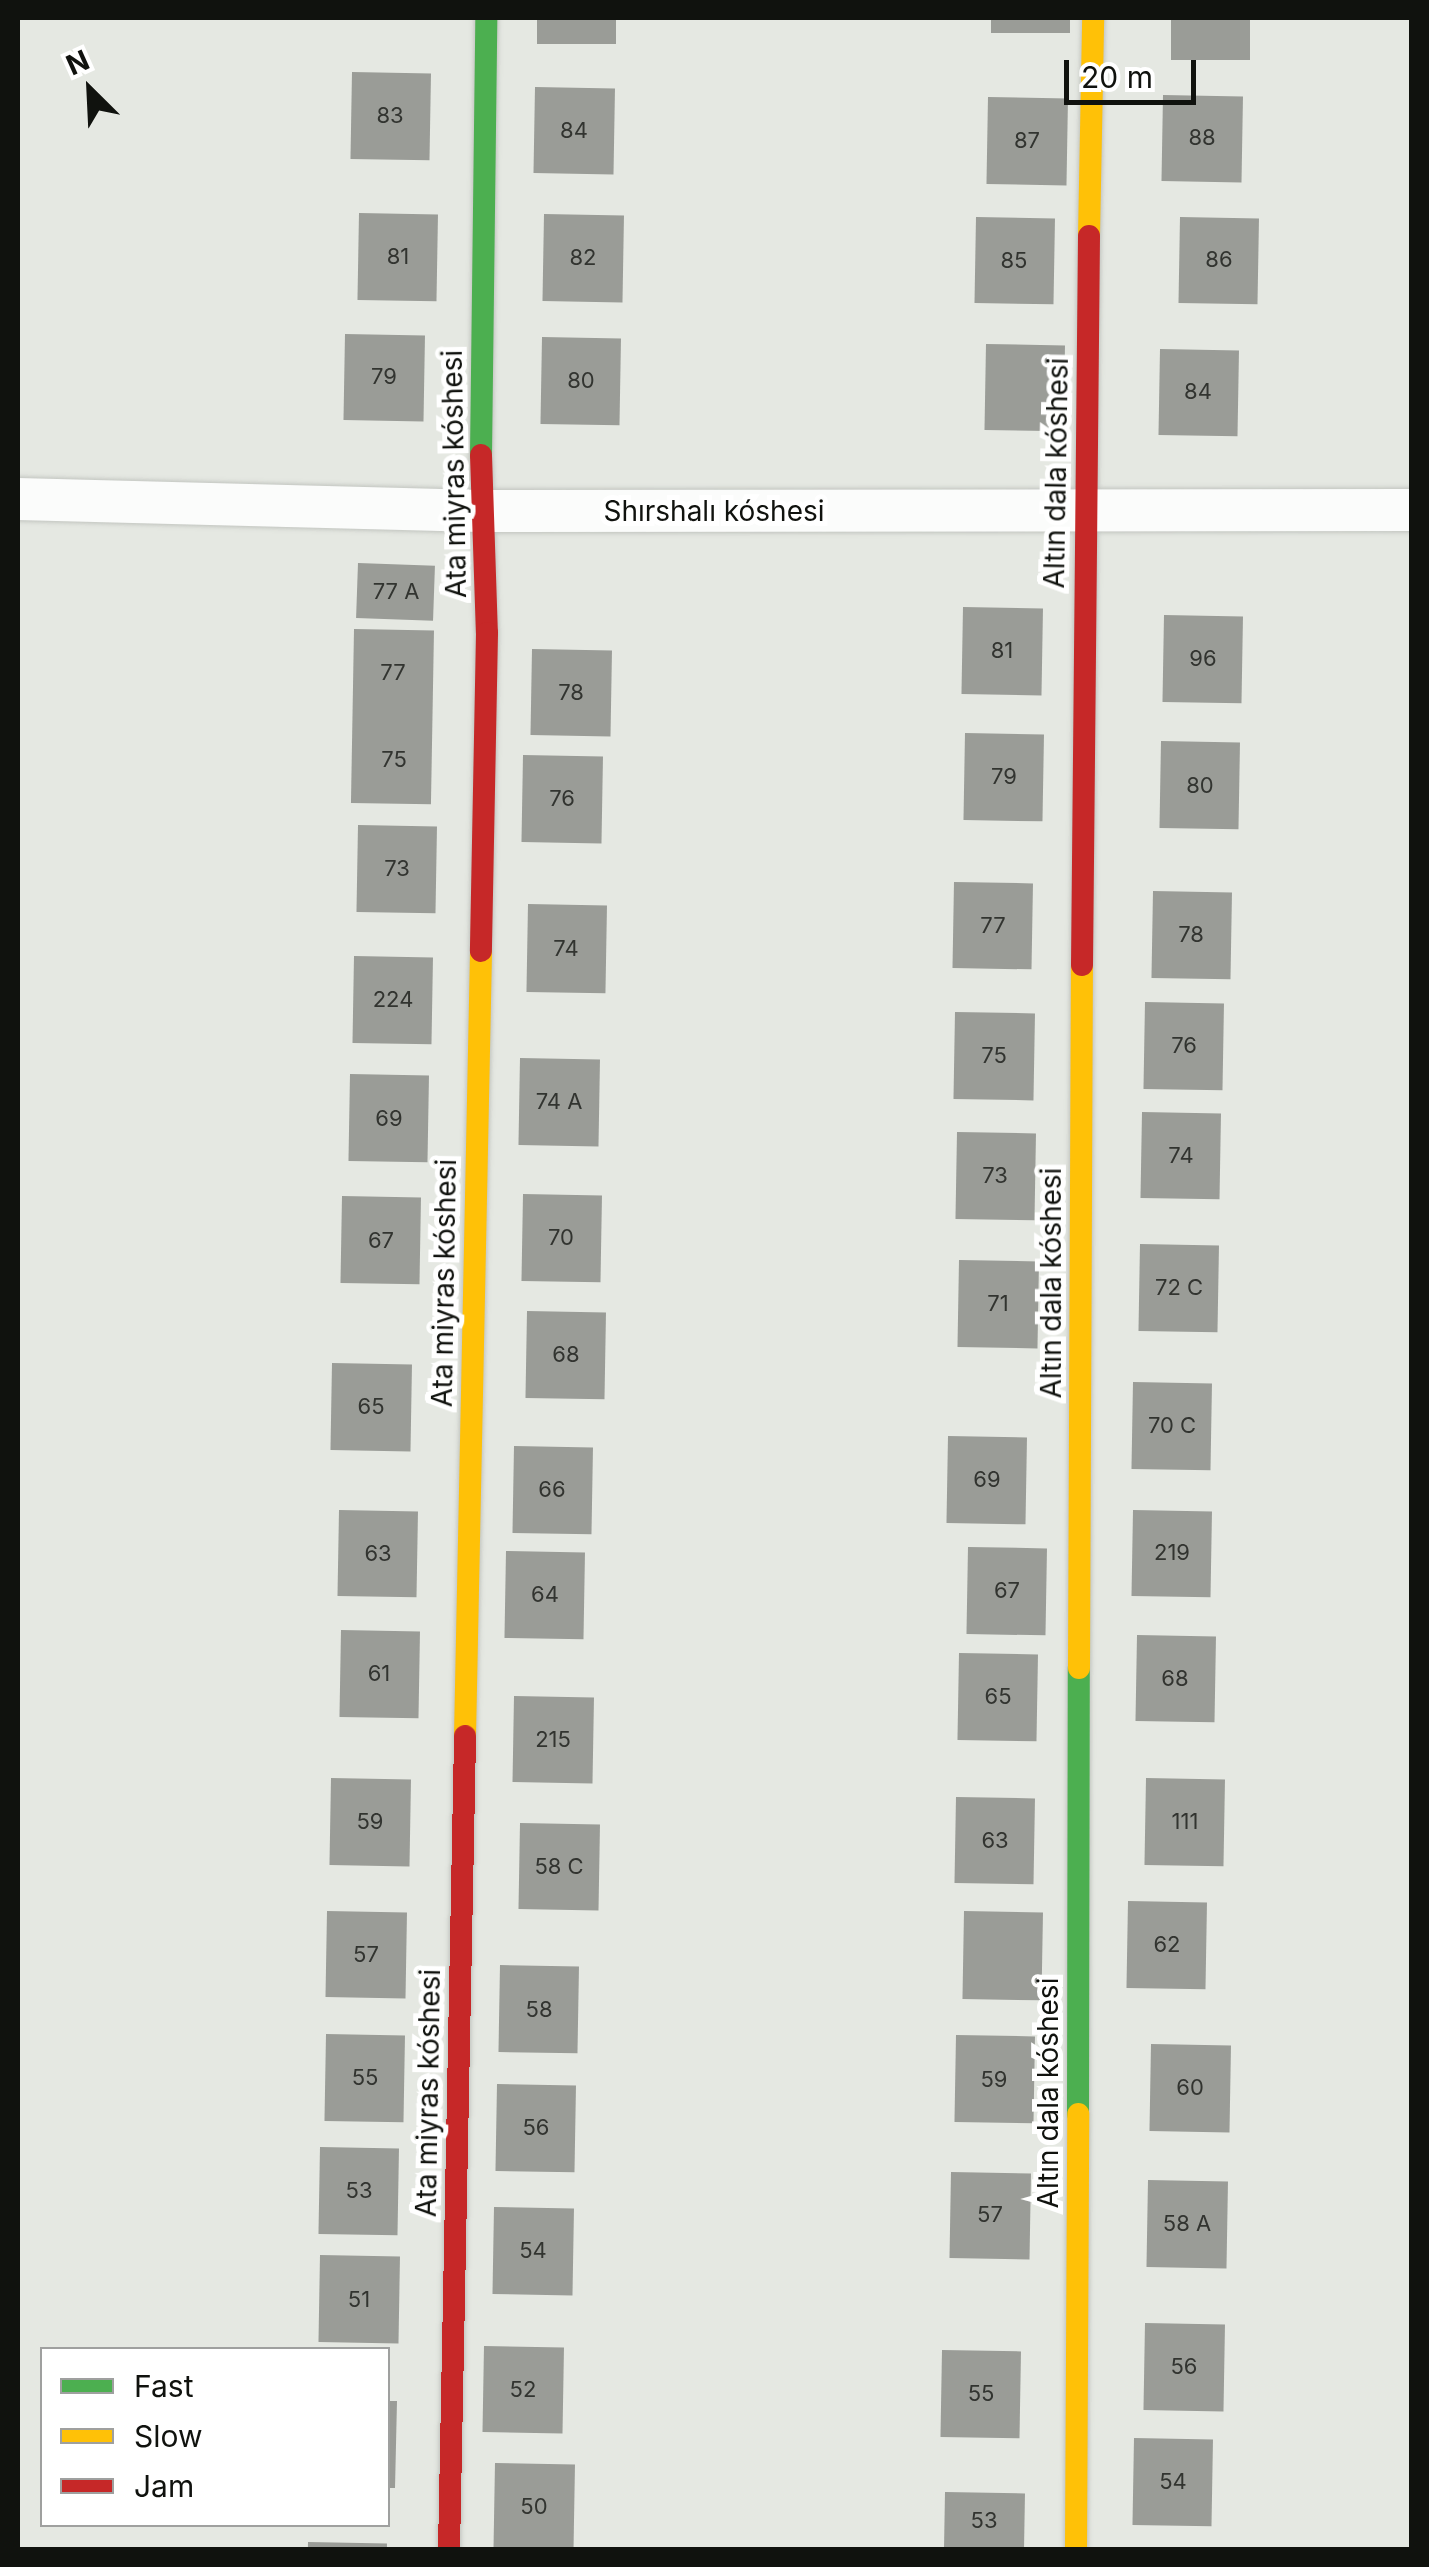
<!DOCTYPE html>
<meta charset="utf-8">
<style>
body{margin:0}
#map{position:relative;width:1429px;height:2567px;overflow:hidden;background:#e5e8e2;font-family:Inter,sans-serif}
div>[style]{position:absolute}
.building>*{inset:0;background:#9a9c97;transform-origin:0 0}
.roads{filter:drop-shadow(0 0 2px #c2c5c0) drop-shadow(0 0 2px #c2c5c0)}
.street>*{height:42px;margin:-21px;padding:0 21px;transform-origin:21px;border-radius:21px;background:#fbfcfb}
.fast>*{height:22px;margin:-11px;padding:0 11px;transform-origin:11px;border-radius:11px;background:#4caf50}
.slow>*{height:22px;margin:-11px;padding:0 11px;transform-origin:11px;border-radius:11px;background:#ffc107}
.jam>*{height:22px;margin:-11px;padding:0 11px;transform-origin:11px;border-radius:11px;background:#c62828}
span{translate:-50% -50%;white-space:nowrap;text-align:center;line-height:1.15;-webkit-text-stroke:10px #fff;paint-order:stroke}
.number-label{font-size:22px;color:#323430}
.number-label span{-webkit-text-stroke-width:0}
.street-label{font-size:28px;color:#10120e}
.frame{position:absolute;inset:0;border:20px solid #10120e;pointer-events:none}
.legend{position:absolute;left:40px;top:2347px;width:350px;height:180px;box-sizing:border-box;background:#fff;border:2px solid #9fa09f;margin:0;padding:12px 18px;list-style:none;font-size:30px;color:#10120e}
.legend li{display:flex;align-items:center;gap:20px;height:50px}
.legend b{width:50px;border:2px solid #9fa09f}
.north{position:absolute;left:40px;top:40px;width:100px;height:100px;-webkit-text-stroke:8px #fff;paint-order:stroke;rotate:336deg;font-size:28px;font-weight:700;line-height:40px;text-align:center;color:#10120e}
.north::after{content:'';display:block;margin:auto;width:35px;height:45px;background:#10120e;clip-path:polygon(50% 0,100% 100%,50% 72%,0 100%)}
.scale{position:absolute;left:1064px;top:60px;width:132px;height:45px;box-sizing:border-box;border:5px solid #10120e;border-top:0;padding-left:12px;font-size:30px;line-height:35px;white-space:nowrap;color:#10120e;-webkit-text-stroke:8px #fff;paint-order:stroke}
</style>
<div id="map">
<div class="building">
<div style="left:537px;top:18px;width:79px;height:26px"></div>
<div style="left:991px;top:18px;width:79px;height:15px"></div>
<div style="left:1171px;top:18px;width:79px;height:42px"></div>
<div style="left:352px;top:72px;width:79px;height:87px;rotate:1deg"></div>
<div style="left:535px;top:87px;width:80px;height:86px;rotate:1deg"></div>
<div style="left:1163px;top:95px;width:80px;height:86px;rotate:1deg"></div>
<div style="left:988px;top:97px;width:80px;height:87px;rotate:1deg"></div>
<div style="left:359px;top:213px;width:79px;height:87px;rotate:1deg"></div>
<div style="left:544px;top:214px;width:80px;height:87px;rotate:1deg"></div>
<div style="left:976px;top:217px;width:79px;height:86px;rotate:1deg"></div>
<div style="left:1180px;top:217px;width:79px;height:86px;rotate:1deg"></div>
<div style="left:345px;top:334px;width:80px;height:86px;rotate:1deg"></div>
<div style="left:542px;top:337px;width:79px;height:87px;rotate:1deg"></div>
<div style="left:986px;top:344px;width:79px;height:86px;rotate:1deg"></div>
<div style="left:1160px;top:349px;width:79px;height:86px;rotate:1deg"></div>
<div style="left:358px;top:563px;width:77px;height:55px;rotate:2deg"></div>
<div style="left:963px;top:607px;width:80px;height:87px;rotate:1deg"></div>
<div style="left:1164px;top:615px;width:79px;height:87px;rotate:1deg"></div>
<div style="left:354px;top:629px;width:80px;height:174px;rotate:1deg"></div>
<div style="left:532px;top:649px;width:80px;height:86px;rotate:1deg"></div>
<div style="left:965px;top:733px;width:79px;height:87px;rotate:1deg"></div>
<div style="left:1161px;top:741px;width:79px;height:87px;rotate:1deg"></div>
<div style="left:523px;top:755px;width:80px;height:87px;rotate:1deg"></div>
<div style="left:358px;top:825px;width:79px;height:87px;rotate:1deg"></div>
<div style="left:954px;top:882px;width:79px;height:86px;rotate:1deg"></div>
<div style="left:1153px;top:891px;width:79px;height:87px;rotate:1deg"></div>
<div style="left:528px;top:904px;width:79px;height:88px;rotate:1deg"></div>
<div style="left:354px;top:956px;width:79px;height:87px;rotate:1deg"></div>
<div style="left:1145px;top:1002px;width:79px;height:87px;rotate:1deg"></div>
<div style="left:955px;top:1012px;width:80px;height:87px;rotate:1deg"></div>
<div style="left:520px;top:1058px;width:80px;height:87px;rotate:1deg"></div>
<div style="left:350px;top:1074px;width:79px;height:87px;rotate:1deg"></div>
<div style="left:1142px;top:1112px;width:79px;height:86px;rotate:1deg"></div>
<div style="left:957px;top:1132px;width:79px;height:87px;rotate:1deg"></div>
<div style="left:523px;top:1194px;width:79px;height:87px;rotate:1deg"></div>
<div style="left:342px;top:1196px;width:79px;height:87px;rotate:1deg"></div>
<div style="left:1140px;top:1244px;width:79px;height:87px;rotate:1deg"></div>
<div style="left:959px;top:1260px;width:80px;height:87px;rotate:1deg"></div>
<div style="left:527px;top:1311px;width:79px;height:87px;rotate:1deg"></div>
<div style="left:332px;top:1363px;width:80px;height:87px;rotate:1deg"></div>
<div style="left:1133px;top:1382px;width:79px;height:87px;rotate:1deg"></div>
<div style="left:948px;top:1436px;width:79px;height:87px;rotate:1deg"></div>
<div style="left:514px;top:1446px;width:79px;height:87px;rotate:1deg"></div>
<div style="left:339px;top:1510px;width:79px;height:86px;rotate:1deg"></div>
<div style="left:1133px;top:1510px;width:79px;height:86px;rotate:1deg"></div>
<div style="left:968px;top:1547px;width:79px;height:87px;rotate:1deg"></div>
<div style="left:506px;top:1551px;width:79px;height:87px;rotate:1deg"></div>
<div style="left:341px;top:1630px;width:79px;height:87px;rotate:1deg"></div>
<div style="left:1137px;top:1635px;width:79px;height:86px;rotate:1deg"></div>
<div style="left:959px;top:1653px;width:79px;height:87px;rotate:1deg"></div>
<div style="left:514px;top:1696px;width:80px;height:86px;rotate:1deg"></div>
<div style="left:331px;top:1778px;width:80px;height:87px;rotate:1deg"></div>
<div style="left:1146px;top:1778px;width:79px;height:87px;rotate:1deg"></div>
<div style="left:956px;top:1797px;width:79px;height:86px;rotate:1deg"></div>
<div style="left:520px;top:1823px;width:80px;height:86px;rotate:1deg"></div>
<div style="left:1128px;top:1901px;width:79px;height:87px;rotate:1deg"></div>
<div style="left:327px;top:1911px;width:80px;height:86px;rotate:1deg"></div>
<div style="left:964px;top:1911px;width:79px;height:88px;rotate:1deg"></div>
<div style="left:500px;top:1965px;width:79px;height:87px;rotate:1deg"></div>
<div style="left:326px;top:2034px;width:79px;height:87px;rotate:1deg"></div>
<div style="left:956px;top:2035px;width:79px;height:87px;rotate:1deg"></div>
<div style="left:1151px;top:2044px;width:80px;height:87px;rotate:1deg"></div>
<div style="left:497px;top:2084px;width:79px;height:87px;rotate:1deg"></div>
<div style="left:320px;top:2147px;width:79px;height:87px;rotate:1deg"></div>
<div style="left:951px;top:2172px;width:80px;height:86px;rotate:1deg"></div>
<div style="left:1148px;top:2180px;width:80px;height:87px;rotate:1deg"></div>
<div style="left:494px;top:2207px;width:80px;height:87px;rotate:1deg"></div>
<div style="left:320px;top:2255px;width:80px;height:87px;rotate:1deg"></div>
<div style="left:1145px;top:2323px;width:80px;height:87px;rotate:1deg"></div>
<div style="left:484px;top:2346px;width:80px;height:86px;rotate:1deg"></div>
<div style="left:942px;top:2350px;width:79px;height:87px;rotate:1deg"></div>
<div style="clip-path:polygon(388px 2401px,397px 2401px,395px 2488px,388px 2488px)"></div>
<div style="left:1134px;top:2438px;width:79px;height:87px;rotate:1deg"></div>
<div style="left:495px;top:2463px;width:80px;height:86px;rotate:1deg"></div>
<div style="left:945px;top:2492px;width:80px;height:58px;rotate:1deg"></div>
<div style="left:308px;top:2542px;width:79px;height:8px;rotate:1deg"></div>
</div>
<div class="roads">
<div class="street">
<div style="left:18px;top:499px;width:462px;rotate:1.5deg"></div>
<div style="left:480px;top:511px;width:932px;rotate:-0.06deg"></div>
</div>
<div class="fast">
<div style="left:481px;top:455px;width:437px;rotate:-89.3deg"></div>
<div style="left:1078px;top:2114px;width:446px;rotate:-89.9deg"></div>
</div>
<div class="slow">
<div style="left:1089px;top:236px;width:218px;rotate:-88.9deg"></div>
<div style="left:1079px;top:1668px;width:703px;rotate:-89.76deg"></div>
<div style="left:465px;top:1736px;width:785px;rotate:-88.83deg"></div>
<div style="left:1076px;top:2550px;width:436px;rotate:-89.7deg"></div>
</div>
<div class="jam">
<div style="left:481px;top:455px;width:178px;rotate:88.1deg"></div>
<div style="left:487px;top:633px;width:318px;rotate:91.1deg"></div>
<div style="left:1082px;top:965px;width:729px;rotate:-89.45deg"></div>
<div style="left:449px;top:2550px;width:814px;rotate:-88.87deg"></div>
</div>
</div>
<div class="number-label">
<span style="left:390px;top:116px">83</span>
<span style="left:574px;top:131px">84</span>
<span style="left:1202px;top:138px">88</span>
<span style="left:1027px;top:141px">87</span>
<span style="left:398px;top:257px">81</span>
<span style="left:583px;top:258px">82</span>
<span style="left:1219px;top:260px">86</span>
<span style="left:1014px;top:261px">85</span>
<span style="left:384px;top:377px">79</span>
<span style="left:581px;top:381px">80</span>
<span style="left:1198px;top:392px">84</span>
<span style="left:396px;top:592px">77 А</span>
<span style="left:1002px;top:651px">81</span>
<span style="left:1203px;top:659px">96</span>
<span style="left:393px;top:673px">77</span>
<span style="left:571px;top:693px">78</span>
<span style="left:394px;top:760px">75</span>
<span style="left:1004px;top:777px">79</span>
<span style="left:1200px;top:786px">80</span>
<span style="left:562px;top:799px">76</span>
<span style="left:397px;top:869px">73</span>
<span style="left:993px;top:926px">77</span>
<span style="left:1191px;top:935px">78</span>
<span style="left:566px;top:949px">74</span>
<span style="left:393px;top:1000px">224</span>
<span style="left:1184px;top:1046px">76</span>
<span style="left:994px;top:1056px">75</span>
<span style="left:559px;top:1102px">74 А</span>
<span style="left:389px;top:1119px">69</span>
<span style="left:1181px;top:1156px">74</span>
<span style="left:995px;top:1176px">73</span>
<span style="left:561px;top:1238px">70</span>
<span style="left:381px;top:1241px">67</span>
<span style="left:1179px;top:1288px">72 С</span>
<span style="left:998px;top:1304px">71</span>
<span style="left:566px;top:1355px">68</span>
<span style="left:371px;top:1407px">65</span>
<span style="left:1172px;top:1426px">70 С</span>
<span style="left:987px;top:1480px">69</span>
<span style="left:552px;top:1490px">66</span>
<span style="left:1172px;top:1553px">219</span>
<span style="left:378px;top:1554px">63</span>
<span style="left:1007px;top:1591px">67</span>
<span style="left:545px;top:1595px">64</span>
<span style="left:379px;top:1674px">61</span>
<span style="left:1175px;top:1679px">68</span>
<span style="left:998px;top:1697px">65</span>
<span style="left:553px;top:1740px">215</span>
<span style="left:370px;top:1822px">59</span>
<span style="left:1185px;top:1822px">111</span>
<span style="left:995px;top:1841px">63</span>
<span style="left:559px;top:1867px">58 С</span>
<span style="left:1167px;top:1945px">62</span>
<span style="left:366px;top:1955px">57</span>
<span style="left:539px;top:2010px">58</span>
<span style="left:365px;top:2078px">55</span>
<span style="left:994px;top:2080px">59</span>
<span style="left:1190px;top:2088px">60</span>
<span style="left:536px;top:2128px">56</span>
<span style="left:359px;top:2191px">53</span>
<span style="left:990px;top:2215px">57</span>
<span style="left:1187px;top:2224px">58 А</span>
<span style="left:533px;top:2251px">54</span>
<span style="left:359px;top:2300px">51</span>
<span style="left:1184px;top:2367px">56</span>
<span style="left:523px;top:2390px">52</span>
<span style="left:981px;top:2394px">55</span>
<span style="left:1173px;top:2482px">54</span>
<span style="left:534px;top:2507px">50</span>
<span style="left:984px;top:2521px">53</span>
</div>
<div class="street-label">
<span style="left:1056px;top:473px;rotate:-89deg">Altın dala kóshesi</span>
<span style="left:454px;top:474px;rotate:-91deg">Ata miyras kóshesi</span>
<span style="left:714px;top:511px">Shırshalı kóshesi</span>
<span style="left:444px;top:1283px;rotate:-89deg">Ata miyras kóshesi</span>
<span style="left:1051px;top:1283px;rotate:-90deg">Altın dala kóshesi</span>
<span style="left:428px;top:2093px;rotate:-89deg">Ata miyras kóshesi</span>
<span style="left:1048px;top:2093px;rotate:-90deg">Altın dala kóshesi</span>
</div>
<div class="frame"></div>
<ul class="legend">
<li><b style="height:12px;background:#4caf50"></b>Fast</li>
<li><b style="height:12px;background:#ffc107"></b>Slow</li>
<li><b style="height:12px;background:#c62828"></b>Jam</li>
</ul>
<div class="north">N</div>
<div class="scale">20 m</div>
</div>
